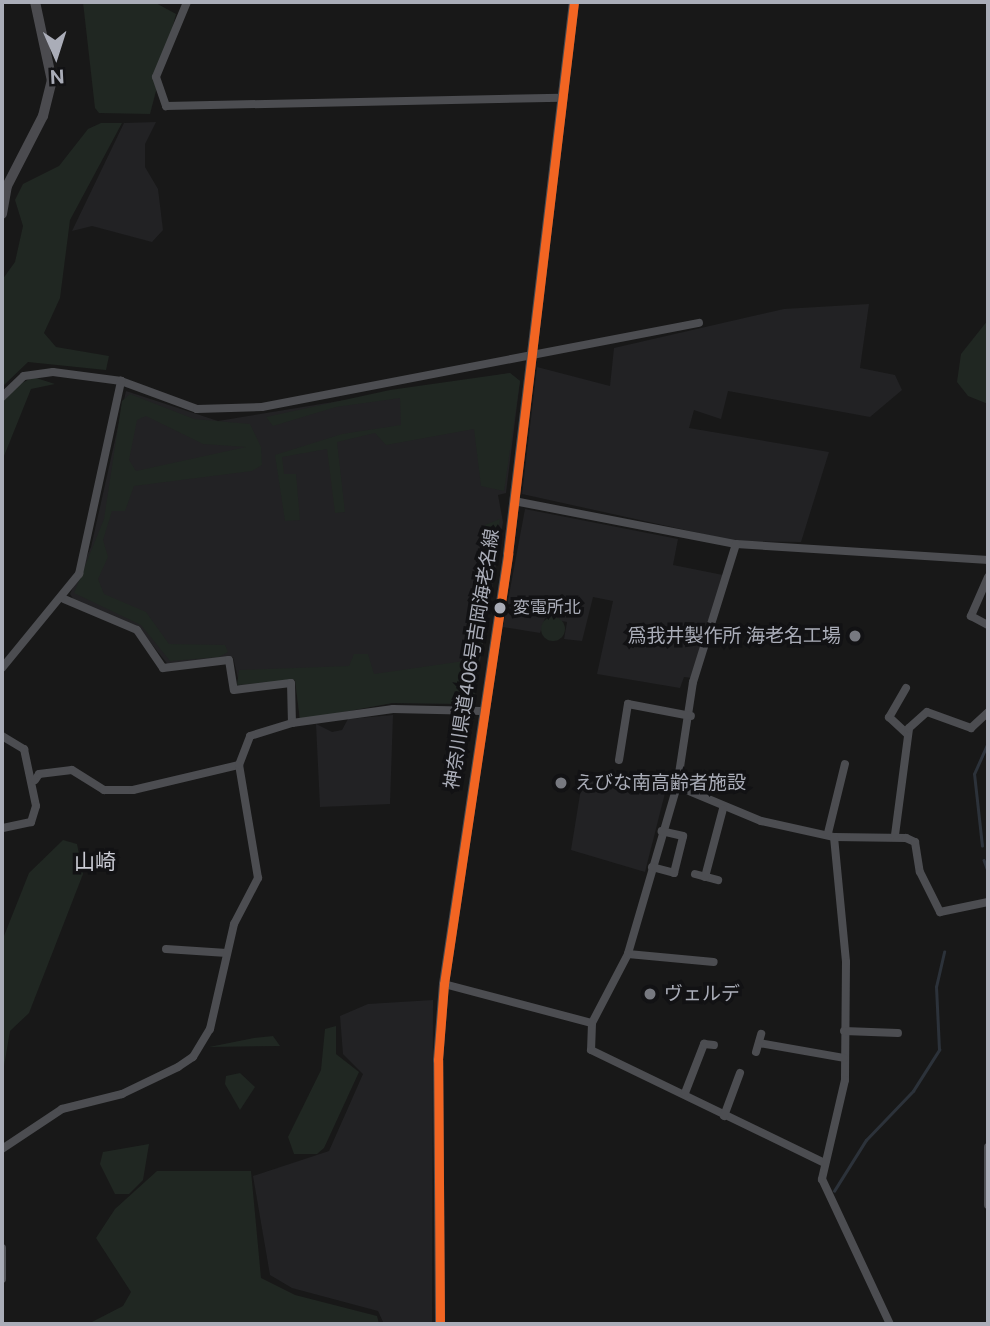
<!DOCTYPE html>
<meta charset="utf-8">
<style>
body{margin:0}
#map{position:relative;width:990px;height:1326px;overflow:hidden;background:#181818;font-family:"Public Sans","Noto Sans JP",sans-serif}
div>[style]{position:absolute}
.built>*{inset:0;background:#222224}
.green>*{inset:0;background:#202722}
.round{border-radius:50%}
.stream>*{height:2.5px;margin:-1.25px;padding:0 1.25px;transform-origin:1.25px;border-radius:1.25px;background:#2c323a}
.street>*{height:8px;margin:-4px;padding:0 4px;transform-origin:4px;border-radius:4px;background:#4c4d51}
.secondary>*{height:10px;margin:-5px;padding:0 5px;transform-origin:5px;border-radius:5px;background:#4b4b4f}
.bus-1>*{height:9px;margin:-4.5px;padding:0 4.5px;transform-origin:4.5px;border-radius:4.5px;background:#f26522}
.dots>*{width:19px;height:19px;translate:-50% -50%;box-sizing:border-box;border:4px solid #121214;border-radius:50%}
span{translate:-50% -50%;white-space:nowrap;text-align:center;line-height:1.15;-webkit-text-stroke:7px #121214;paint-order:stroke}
.bus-label{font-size:17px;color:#aaadb8}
.left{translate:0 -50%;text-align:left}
.poi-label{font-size:19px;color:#aaadb8}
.right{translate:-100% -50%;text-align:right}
.street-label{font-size:19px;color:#aaadb8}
.neighbourhood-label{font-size:21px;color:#cbccd5}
.frame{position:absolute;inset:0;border:4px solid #aaadb8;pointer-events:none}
.north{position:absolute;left:21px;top:21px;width:70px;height:70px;-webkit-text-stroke:5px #121214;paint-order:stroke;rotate:177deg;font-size:19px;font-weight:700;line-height:28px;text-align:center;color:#aaadb8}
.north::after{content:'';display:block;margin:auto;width:24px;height:32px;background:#aaadb8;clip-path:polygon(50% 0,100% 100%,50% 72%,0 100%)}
</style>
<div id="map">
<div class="built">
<div style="clip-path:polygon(156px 122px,145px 144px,145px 167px,158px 189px,163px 230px,152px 242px,92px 226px,72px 231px,124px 123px)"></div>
<div style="clip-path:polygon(869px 304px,860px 368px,895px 375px,902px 390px,870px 417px,728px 391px,721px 419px,694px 410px,689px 428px,829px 452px,801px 542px,735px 541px,522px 494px,537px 367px,610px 386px,614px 348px,784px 309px)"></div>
<div style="clip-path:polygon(510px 373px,520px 381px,506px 493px,498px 495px,503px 522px,473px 704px,392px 703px,300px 720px,295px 680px,240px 687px,233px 657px,169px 666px,139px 628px,75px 602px,70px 594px,91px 547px,126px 391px,218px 421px)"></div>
<div style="clip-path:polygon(525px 509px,678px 539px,673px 565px,723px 575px,692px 678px,684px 677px,680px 688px,597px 674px,613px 601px,593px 597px,582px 641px,564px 639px,567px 622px,545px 618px,540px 633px,503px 627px)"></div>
<div style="clip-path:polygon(393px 715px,390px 804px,320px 807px,316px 724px,332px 732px,342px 730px,348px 719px)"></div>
<div style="clip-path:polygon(583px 776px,665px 793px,645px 872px,571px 850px)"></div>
<div style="clip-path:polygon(433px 1000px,432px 1324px,384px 1324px,378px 1311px,292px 1288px,270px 1275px,253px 1176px,329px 1151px,363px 1074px,343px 1054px,340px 1016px,368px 1004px)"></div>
</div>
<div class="green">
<div style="clip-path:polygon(83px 2px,154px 2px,176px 14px,150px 114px,99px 113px,95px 108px)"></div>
<div style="clip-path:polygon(101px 123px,122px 123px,70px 220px,60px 298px,44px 333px,56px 347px,109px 356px,106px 370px,28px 362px,2px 387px,2px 280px,15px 262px,23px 226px,15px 200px,23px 184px,59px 166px,88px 129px)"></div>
<div style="clip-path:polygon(988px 320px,988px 404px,968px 396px,957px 382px,961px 354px)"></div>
<div style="clip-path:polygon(510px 373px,520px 381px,504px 491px,481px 486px,474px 429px,386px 445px,375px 433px,337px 442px,345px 512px,335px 513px,327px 449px,282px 457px,284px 474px,296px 474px,300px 520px,285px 521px,275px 455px,342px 434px,401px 425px,400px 398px,336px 407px,273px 426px,266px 417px,390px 390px)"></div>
<div style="clip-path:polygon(33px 377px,55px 384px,31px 389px,2px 461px,2px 403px,13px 388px)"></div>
<div style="clip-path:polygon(evenodd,130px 394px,194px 419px,250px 424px,261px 447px,262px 465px,252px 471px,134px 486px,125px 511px,112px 511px,103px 540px,108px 557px,98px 579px,104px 594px,146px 612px,169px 644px,225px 645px,228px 652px,219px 657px,170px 661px,141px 625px,74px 593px,104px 519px,122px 401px,130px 394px,146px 416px,203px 444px,246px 447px,136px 471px,129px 460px,137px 420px,146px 416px)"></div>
<div style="clip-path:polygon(500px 519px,473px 704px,392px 703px,300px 720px,295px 680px,237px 685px,239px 670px,349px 666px,354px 654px,368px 654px,374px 674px,471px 660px,484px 586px,476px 558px,487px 550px,485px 525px)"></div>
<div class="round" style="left:541px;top:617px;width:24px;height:24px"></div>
<div style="clip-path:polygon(63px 840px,77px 844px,83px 874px,29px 1013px,10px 1031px,2px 1078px,2px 941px,29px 873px)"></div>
<div style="clip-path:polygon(336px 1026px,336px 1054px,359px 1072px,324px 1148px,317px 1154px,294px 1154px,288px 1137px,321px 1070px,325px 1029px)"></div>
<div style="clip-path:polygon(254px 1038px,273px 1036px,280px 1046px,209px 1047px)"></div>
<div style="clip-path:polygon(240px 1073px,255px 1087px,240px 1110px,225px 1084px,226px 1076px)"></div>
<div style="clip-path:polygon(149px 1144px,143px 1180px,129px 1194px,115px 1194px,100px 1164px,103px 1152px)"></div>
<div style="clip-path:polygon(157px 1171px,251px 1171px,261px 1278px,295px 1295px,377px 1316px,379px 1324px,88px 1324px,123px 1306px,131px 1292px,96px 1238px,115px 1209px)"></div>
</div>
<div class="stream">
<div style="left:982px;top:846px;width:72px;rotate:-96.3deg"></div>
<div style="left:974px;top:774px;width:34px;rotate:-66deg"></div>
<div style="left:984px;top:860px;width:12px;rotate:70deg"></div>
<div style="left:834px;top:1191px;width:60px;rotate:-57.9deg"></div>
<div style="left:866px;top:1140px;width:68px;rotate:-46.2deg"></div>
<div style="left:913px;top:1091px;width:49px;rotate:-57.6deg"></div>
<div style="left:939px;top:1050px;width:63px;rotate:-92.7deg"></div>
<div style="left:936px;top:987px;width:36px;rotate:-77deg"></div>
</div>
<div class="street">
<div style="left:187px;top:2px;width:81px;rotate:112.5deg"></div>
<div style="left:156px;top:77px;width:31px;rotate:71deg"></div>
<div style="left:166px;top:106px;width:395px;rotate:-1.2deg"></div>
<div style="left:2px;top:397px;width:30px;rotate:-44deg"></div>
<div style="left:24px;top:376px;width:29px;rotate:-8deg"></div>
<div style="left:53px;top:372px;width:69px;rotate:7.5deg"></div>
<div style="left:121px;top:381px;width:81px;rotate:20.2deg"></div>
<div style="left:197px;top:409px;width:65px;rotate:-1.8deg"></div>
<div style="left:262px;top:407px;width:445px;rotate:-10.9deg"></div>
<div style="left:514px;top:501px;width:226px;rotate:11deg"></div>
<div style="left:736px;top:544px;width:253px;rotate:3.6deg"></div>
<div style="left:736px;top:544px;width:145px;rotate:107.3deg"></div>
<div style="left:693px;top:682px;width:105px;rotate:98.7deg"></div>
<div style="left:677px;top:786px;width:175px;rotate:106.3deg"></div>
<div style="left:628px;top:954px;width:78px;rotate:117.6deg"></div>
<div style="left:592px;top:1023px;width:27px;rotate:92deg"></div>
<div style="left:591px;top:1050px;width:258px;rotate:25.8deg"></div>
<div style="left:988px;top:577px;width:43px;rotate:113.6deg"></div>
<div style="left:971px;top:616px;width:19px;rotate:28deg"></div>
<div style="left:64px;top:599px;width:79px;rotate:23deg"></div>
<div style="left:137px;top:630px;width:46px;rotate:55.6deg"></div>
<div style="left:163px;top:668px;width:66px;rotate:-6.9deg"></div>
<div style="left:229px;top:660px;width:30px;rotate:81deg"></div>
<div style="left:234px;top:690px;width:57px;rotate:-7deg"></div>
<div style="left:291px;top:683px;width:40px;rotate:88.6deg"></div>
<div style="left:2px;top:668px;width:122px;rotate:-50.7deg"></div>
<div style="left:79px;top:574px;width:198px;rotate:-77.7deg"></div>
<div style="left:906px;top:688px;width:34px;rotate:120deg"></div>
<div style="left:889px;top:717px;width:25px;rotate:43deg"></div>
<div style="left:2px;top:736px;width:26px;rotate:31deg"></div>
<div style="left:24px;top:749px;width:58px;rotate:78.1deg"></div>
<div style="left:36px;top:806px;width:17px;rotate:107deg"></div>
<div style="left:31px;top:822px;width:30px;rotate:168deg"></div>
<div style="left:619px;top:760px;width:57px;rotate:-80.9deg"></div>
<div style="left:628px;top:704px;width:64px;rotate:10.8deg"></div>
<div style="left:35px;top:780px;width:7px;rotate:-56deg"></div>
<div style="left:39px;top:774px;width:33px;rotate:-7deg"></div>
<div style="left:72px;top:770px;width:38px;rotate:32deg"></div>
<div style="left:104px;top:790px;width:29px"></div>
<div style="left:133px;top:790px;width:109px;rotate:-13.3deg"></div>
<div style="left:677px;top:786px;width:91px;rotate:22.6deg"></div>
<div style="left:761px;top:821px;width:75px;rotate:12.4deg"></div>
<div style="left:834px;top:837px;width:72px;rotate:0.8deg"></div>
<div style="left:906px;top:838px;width:10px;rotate:24deg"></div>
<div style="left:915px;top:842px;width:30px;rotate:81deg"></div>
<div style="left:920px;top:872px;width:45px;rotate:63.4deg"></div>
<div style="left:940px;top:912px;width:49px;rotate:-11.8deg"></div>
<div style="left:828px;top:833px;width:71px;rotate:-76.2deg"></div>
<div style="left:895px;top:835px;width:108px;rotate:-82.5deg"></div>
<div style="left:909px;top:728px;width:24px;rotate:-42deg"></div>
<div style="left:927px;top:712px;width:47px;rotate:20deg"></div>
<div style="left:971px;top:728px;width:23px;rotate:-43deg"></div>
<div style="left:834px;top:837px;width:126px;rotate:84.5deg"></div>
<div style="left:846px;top:962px;width:118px;rotate:90.5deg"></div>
<div style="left:845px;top:1080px;width:102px;rotate:103.1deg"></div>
<div style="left:822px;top:1179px;width:160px;rotate:64.9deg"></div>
<div style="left:652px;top:867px;width:23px;rotate:15deg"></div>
<div style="left:674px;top:873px;width:38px;rotate:-76deg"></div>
<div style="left:683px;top:836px;width:22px;rotate:-167deg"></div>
<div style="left:695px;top:874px;width:24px;rotate:15deg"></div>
<div style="left:705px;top:877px;width:70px;rotate:-75.2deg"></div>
<div style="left:166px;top:949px;width:61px;rotate:3.8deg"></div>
<div style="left:628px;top:954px;width:86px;rotate:5.3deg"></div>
<div style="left:444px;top:984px;width:153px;rotate:14.8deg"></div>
<div style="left:844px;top:1031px;width:54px;rotate:2.1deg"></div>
<div style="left:759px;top:1043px;width:86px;rotate:10deg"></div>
<div style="left:756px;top:1052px;width:19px;rotate:-74deg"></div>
<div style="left:685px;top:1093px;width:53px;rotate:-68.8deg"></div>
<div style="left:704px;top:1044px;width:10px;rotate:6deg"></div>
<div style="left:724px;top:1116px;width:46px;rotate:-69.6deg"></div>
<div style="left:988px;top:1147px;width:58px;rotate:90deg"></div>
<div style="left:2px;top:1149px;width:72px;rotate:-33.7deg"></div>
<div style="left:62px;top:1109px;width:62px;rotate:-14deg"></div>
<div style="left:122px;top:1094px;width:62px;rotate:-25.7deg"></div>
<div style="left:178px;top:1067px;width:18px;rotate:-34deg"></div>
<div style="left:193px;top:1057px;width:33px;rotate:-59deg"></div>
<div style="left:210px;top:1029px;width:108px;rotate:-77.1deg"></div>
<div style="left:234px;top:924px;width:52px;rotate:-62.4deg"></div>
<div style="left:258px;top:878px;width:115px;rotate:-99.5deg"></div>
<div style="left:239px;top:765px;width:31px;rotate:-69deg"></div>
<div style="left:250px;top:736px;width:44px;rotate:-17.2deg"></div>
<div style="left:292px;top:723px;width:102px;rotate:-7.9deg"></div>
<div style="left:393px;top:709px;width:88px;rotate:1.3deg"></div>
<div style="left:2px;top:1248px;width:31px;rotate:90deg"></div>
</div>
<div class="secondary">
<div style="left:2px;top:214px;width:28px;rotate:-80deg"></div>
<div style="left:7px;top:186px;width:79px;rotate:-62.8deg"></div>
<div style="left:43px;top:116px;width:36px;rotate:-76deg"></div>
<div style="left:52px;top:81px;width:81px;rotate:-102.1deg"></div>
<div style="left:440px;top:1324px;width:264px;rotate:-90.4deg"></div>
<div style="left:438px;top:1060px;width:76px;rotate:-85.5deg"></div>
<div style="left:444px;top:984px;width:435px;rotate:-81.5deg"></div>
<div style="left:508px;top:554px;width:556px;rotate:-83.18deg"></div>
</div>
<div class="bus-1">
<div style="left:440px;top:1324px;width:264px;rotate:-90.4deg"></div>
<div style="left:438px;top:1060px;width:76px;rotate:-85.5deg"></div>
<div style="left:444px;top:984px;width:435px;rotate:-81.5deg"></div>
<div style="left:508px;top:554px;width:556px;rotate:-83.18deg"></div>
</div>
<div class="dots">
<div style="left:500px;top:608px;background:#aaadb8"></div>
<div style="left:855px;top:636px;background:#777980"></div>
<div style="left:561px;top:783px;background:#777980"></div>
<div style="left:650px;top:994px;background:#777980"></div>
</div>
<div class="bus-label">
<span class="left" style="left:513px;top:608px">変電所北</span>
</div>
<div class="poi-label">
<span class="right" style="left:841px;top:636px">爲我井製作所 海老名工場</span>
<span class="left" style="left:575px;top:783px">えびな南高齢者施設</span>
<span class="left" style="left:664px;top:994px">ヴェルデ</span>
</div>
<div class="street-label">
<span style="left:472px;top:659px;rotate:-81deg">神奈川県道406号吉岡海老名線</span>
</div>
<div class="neighbourhood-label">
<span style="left:95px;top:862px">山崎</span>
</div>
<div class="frame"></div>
<div class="north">N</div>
</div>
